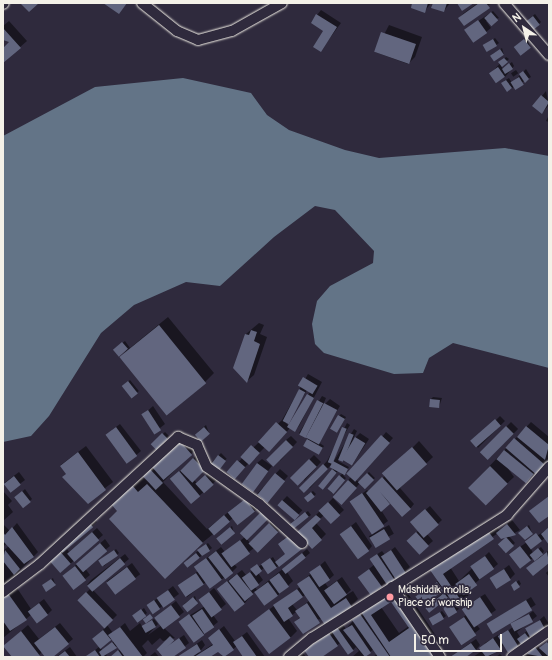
<!DOCTYPE html>
<style>
body{margin:0}
#map{position:relative;width:552px;height:660px;overflow:hidden;background:#2f2a3d;font-family:Pangolin,sans-serif}
div>[style]{position:absolute}
.water>*{inset:0;background:#637487}
.shadow>*{inset:0;background:#0007;transform-origin:0 0}
.building>*{inset:0;background:#62667f;transform-origin:0 0}
.roads{filter:drop-shadow(0 0 1px #f4f1e8) drop-shadow(0 0 1px #f4f1e8)}
.street>*{height:10px;margin:-5px;padding:0 5px;transform-origin:5px;border-radius:5px;background:#2f2a3d}
.dots>*{width:11px;height:11px;translate:-50% -50%;box-sizing:border-box;border:2px solid #2f2a3d;border-radius:50%}
span{translate:-50% -50%;white-space:nowrap;text-align:center;line-height:1.15;-webkit-text-stroke:3.5px #2f2a3d;paint-order:stroke}
.poi-label{font-size:11px;color:#f4f1e8}
.left{translate:0 -50%;text-align:left}
.frame{position:absolute;inset:0;border:4px solid #f4f1e8;pointer-events:none}
.north{position:absolute;left:504px;top:8px;width:40px;height:40px;-webkit-text-stroke:3px #2f2a3d;paint-order:stroke;rotate:325deg;font-size:11px;font-weight:700;line-height:16px;text-align:center;color:#f4f1e8}
.north::after{content:'';display:block;margin:auto;width:14px;height:18px;background:#f4f1e8;clip-path:polygon(50% 0,100% 100%,50% 72%,0 100%)}
.scale{position:absolute;left:414px;top:634px;width:88px;height:18px;box-sizing:border-box;border:2px solid #f4f1e8;border-top:0;padding-left:5px;font-size:12px;line-height:14px;white-space:nowrap;color:#f4f1e8;-webkit-text-stroke:3px #2f2a3d;paint-order:stroke}
</style>
<div id="map">
<div class="water">
<div style="clip-path:polygon(183px 78px,251px 93px,267px 115px,289px 130px,345px 150px,379px 158px,505px 148px,549px 156px,549px 368px,453px 343px,429px 358px,423px 373px,394px 374px,324px 353px,315px 344px,312px 324px,317px 301px,330px 286px,373px 263px,374px 251px,335px 210px,315px 206px,274px 237px,220px 286px,186px 282px,134px 305px,101px 333px,49px 416px,31px 436px,3px 442px,3px 136px,95px 87px)"></div>
</div>
<div class="shadow">
<div style="clip-path:polygon(413px 3px,431px 3px,425px 11px)"></div>
<div style="clip-path:polygon(434px 3px,450px 3px,444px 11px)"></div>
<div style="clip-path:polygon(478px 3px,493px 3px,459px 18px,464px 13px)"></div>
<div style="clip-path:polygon(321px 10px,341px 23px,321px 50px,325px 30px,317px 15px)"></div>
<div style="clip-path:polygon(493px 11px,499px 18px,486px 21px,491px 28px,486px 32px,465px 30px)"></div>
<div style="clip-path:polygon(535px 14px,541px 22px,539px 24px,528px 20px)"></div>
<div style="clip-path:polygon(9px 21px,27px 41px,3px 62px,3px 48px,10px 42px,3px 38px,3px 26px)"></div>
<div style="clip-path:polygon(389px 25px,422px 37px,415px 57px,408px 64px,375px 52px)"></div>
<div style="clip-path:polygon(495px 38px,499px 43px,488px 51px,487px 44px)"></div>
<div style="clip-path:polygon(527px 38px,530px 47px,517px 45px)"></div>
<div style="clip-path:polygon(502px 48px,504px 55px,493px 54px)"></div>
<div style="clip-path:polygon(506px 57px,509px 59px,501px 66px,503px 69px,512px 62px,514px 66px,505px 77px,493px 71px)"></div>
<div style="clip-path:polygon(526px 69px,531px 77px,507px 91px,504px 81px,509px 78px,512px 83px)"></div>
<div style="left:516px;top:70px;width:4px;height:6px;rotate:56deg"></div>
<div style="clip-path:polygon(546px 91px,549px 105px,542px 113px,542px 96px)"></div>
<div style="clip-path:polygon(549px 115px,549px 122px,546px 121px)"></div>
<div style="clip-path:polygon(168px 317px,214px 373px,205px 382px,121px 357px,129px 347px,118px 355px,116px 348px,125px 341px,130px 348px)"></div>
<div style="clip-path:polygon(259px 323px,264px 325px,260px 334px,267px 337px,254px 375px,247px 381px,246px 334px)"></div>
<div style="clip-path:polygon(evenodd,308px 374px,322px 382px,299px 426px,294px 431px,290px 428px,273px 447px,265px 447px,239px 473px,228px 472px,282px 420px,308px 374px,307px 390px,310px 392px,289px 426px,286px 423px,307px 390px)"></div>
<div style="left:130px;top:380px;width:14px;height:9px;rotate:51deg"></div>
<div style="clip-path:polygon(322px 396px,326px 398px,322px 407px,330px 399px,340px 406px,318px 442px,324px 446px,319px 453px,305px 446px,310px 428px,303px 436px,299px 433px)"></div>
<div style="clip-path:polygon(433px 397px,442px 398px,439px 407px,431px 399px)"></div>
<div style="clip-path:polygon(153px 406px,165px 424px,155px 432px,143px 415px)"></div>
<div style="clip-path:polygon(341px 414px,346px 417px,339px 429px,339px 416px)"></div>
<div style="left:500px;top:416px;width:7px;height:38px;rotate:45deg"></div>
<div style="left:511px;top:422px;width:10px;height:43px;rotate:45deg"></div>
<div style="clip-path:polygon(531px 422px,549px 437px,548px 459px,530px 478px,507px 467px,514px 477px,485px 504px,469px 488px)"></div>
<div style="clip-path:polygon(347px 423px,350px 425px,329px 460px,332px 464px,354px 429px,357px 431px,352px 441px,360px 433px,369px 439px,352px 465px,346px 452px,338px 461px,349px 467px,343px 475px,346px 478px,332px 493px,328px 489px,342px 474px,338px 471px,322px 488px,319px 485px,333px 468px,330px 466px,310px 488px,302px 489px,327px 461px)"></div>
<div style="clip-path:polygon(120px 424px,141px 451px,128px 462px,112px 430px)"></div>
<div style="clip-path:polygon(206px 425px,209px 433px,198px 432px)"></div>
<div style="clip-path:polygon(165px 432px,169px 436px,157px 449px,152px 445px)"></div>
<div style="clip-path:polygon(386px 432px,393px 438px,356px 480px,359px 482px,369px 472px,375px 478px,364px 488px,360px 483px,346px 499px,335px 497px)"></div>
<div style="clip-path:polygon(186px 434px,198px 447px,163px 482px,207px 529px,250px 495px,259px 507px,238px 525px,233px 518px,202px 543px,118px 511px,112px 504px,141px 476px,150px 483px,142px 474px)"></div>
<div style="clip-path:polygon(291px 436px,297px 442px,280px 461px,286px 440px)"></div>
<div style="clip-path:polygon(419px 441px,433px 457px,400px 488px,414px 504px,410px 509px,391px 502px,381px 510px,388px 521px,372px 533px,351px 502px,367px 490px,369px 492px)"></div>
<div style="left:86px;top:446px;width:45px;height:32px;rotate:53deg"></div>
<div style="left:221px;top:453px;width:8px;height:18px;rotate:45deg"></div>
<div style="clip-path:polygon(198px 454px,209px 466px,194px 479px,197px 484px,210px 472px,218px 479px,199px 496px,176px 475px)"></div>
<div style="clip-path:polygon(314px 455px,321px 462px,304px 481px,309px 460px)"></div>
<div style="clip-path:polygon(262px 459px,272px 466px,252px 491px,257px 463px)"></div>
<div style="clip-path:polygon(280px 469px,288px 476px,270px 497px,257px 494px)"></div>
<div style="left:19px;top:472px;width:10px;height:18px;rotate:53deg"></div>
<div style="clip-path:polygon(25px 489px,32px 499px,23px 507px,17px 496px)"></div>
<div style="clip-path:polygon(3px 491px,12px 501px,8px 505px,13px 512px,3px 521px)"></div>
<div style="clip-path:polygon(313px 491px,316px 494px,308px 501px,307px 495px)"></div>
<div style="left:287px;top:496px;width:21px;height:12px;rotate:43deg"></div>
<div style="clip-path:polygon(333px 498px,344px 510px,330px 523px,324px 515px,316px 523px,326px 534px,312px 548px,307px 543px,269px 573px,265px 567px,258px 573px,263px 580px,255px 587px,257px 590px,307px 549px,310px 553px,287px 572px,293px 581px,277px 596px,264px 605px,255px 591px,244px 604px,222px 585px,242px 570px,246px 575px,273px 557px,276px 562px,286px 554px,283px 540px,296px 530px,298px 533px)"></div>
<div style="clip-path:polygon(430px 506px,442px 520px,427px 534px,433px 541px,419px 553px,408px 541px,419px 530px,416px 518px)"></div>
<div style="clip-path:polygon(308px 511px,311px 515px,294px 528px,293px 522px)"></div>
<div style="clip-path:polygon(93px 517px,97px 522px,67px 549px,69px 552px,97px 528px,103px 535px,61px 572px,48px 558px)"></div>
<div style="clip-path:polygon(274px 519px,282px 527px,258px 551px,254px 548px,234px 564px,237px 567px,232px 572px,211px 587px,206px 582px,187px 597px,179px 586px,198px 571px,195px 567px,200px 563px,221px 547px,225px 552px,245px 537px,250px 543px)"></div>
<div style="clip-path:polygon(512px 520px,520px 530px,509px 536px,515px 543px,504px 552px,506px 537px,498px 533px,450px 567px,459px 581px,489px 552px,498px 564px,466px 591px,469px 595px,456px 605px,459px 609px,449px 616px,446px 606px,453px 601px,449px 596px,425px 607px,446px 591px,444px 589px,417px 597px,439px 580px,432px 570px,495px 525px,499px 530px)"></div>
<div style="clip-path:polygon(356px 522px,372px 546px,368px 551px,341px 534px)"></div>
<div style="clip-path:polygon(17px 523px,38px 552px,3px 588px,3px 551px,9px 546px,7px 543px,3px 547px,3px 524px,10px 531px)"></div>
<div style="left:389px;top:525px;width:10px;height:23px;rotate:61deg"></div>
<div style="clip-path:polygon(529px 525px,532px 533px,522px 531px)"></div>
<div style="clip-path:polygon(232px 526px,234px 533px,219px 536px)"></div>
<div style="clip-path:polygon(549px 528px,549px 543px,545px 538px,531px 549px,533px 553px,541px 547px,544px 551px,540px 558px,549px 550px,549px 562px,533px 575px,536px 561px,533px 558px,521px 568px,515px 550px)"></div>
<div style="clip-path:polygon(105px 539px,110px 546px,84px 567px,90px 575px,85px 579px,68px 572px)"></div>
<div style="clip-path:polygon(208px 543px,212px 548px,188px 566px,187px 560px)"></div>
<div style="clip-path:polygon(395px 547px,410px 567px,405px 572px,381px 586px,359px 577px,375px 564px,376px 555px,382px 551px,385px 555px)"></div>
<div style="clip-path:polygon(116px 549px,119px 553px,104px 566px,103px 560px)"></div>
<div style="clip-path:polygon(evenodd,125px 554px,129px 559px,92px 589px,117px 615px,107px 625px,113px 633px,125px 623px,130px 631px,140px 623px,143px 628px,154px 619px,158px 624px,148px 635px,162px 625px,161px 613px,176px 601px,184px 612px,164px 628px,175px 638px,163px 641px,160px 638px,152px 645px,148px 640px,142px 646px,147px 653px,143px 657px,110px 657px,120px 649px,117px 646px,106px 655px,108px 657px,87px 657px,100px 646px,94px 638px,106px 627px,79px 600px,90px 589px,87px 585px,91px 580px,125px 554px,112px 638px,114px 641px,102px 650px,100px 647px,112px 638px)"></div>
<div style="clip-path:polygon(evenodd,325px 561px,334px 575px,325px 583px,328px 587px,342px 577px,351px 590px,343px 597px,353px 591px,358px 599px,351px 606px,325px 624px,322px 619px,295px 622px,300px 617px,296px 612px,288px 618px,297px 631px,290px 638px,248px 625px,300px 587px,298px 585px,325px 561px,305px 595px,309px 601px,297px 610px,292px 604px,305px 595px)"></div>
<div style="left:132px;top:563px;width:14px;height:31px;rotate:54deg"></div>
<div style="clip-path:polygon(509px 565px,515px 574px,510px 579px,492px 578px)"></div>
<div style="clip-path:polygon(549px 570px,549px 577px,546px 573px)"></div>
<div style="clip-path:polygon(53px 578px,55px 584px,45px 584px)"></div>
<div style="clip-path:polygon(519px 580px,521px 584px,514px 589px,514px 584px)"></div>
<div style="clip-path:polygon(evenodd,401px 583px,442px 645px,433px 654px,428px 657px,373px 657px,377px 654px,374px 649px,363px 657px,352px 657px,359px 651px,356px 647px,353px 650px,340px 643px,321px 657px,310px 657px,310px 646px,342px 623px,346px 629px,358px 615px,401px 583px,391px 600px,409px 626px,399px 633px,381px 607px,391px 600px)"></div>
<div style="clip-path:polygon(15px 585px,31px 609px,44px 599px,52px 610px,48px 614px,32px 614px,3px 638px,3px 594px)"></div>
<div style="clip-path:polygon(173px 586px,179px 594px,153px 613px,150px 604px)"></div>
<div style="clip-path:polygon(214px 588px,226px 604px,213px 615px,218px 622px,203px 634px,179px 622px,205px 606px,200px 600px)"></div>
<div style="clip-path:polygon(485px 594px,496px 610px,476px 624px,480px 629px,462px 643px,451px 627px,466px 615px,463px 610px,467px 605px)"></div>
<div style="clip-path:polygon(195px 596px,197px 602px,184px 604px)"></div>
<div style="left:531px;top:597px;width:9px;height:51px;rotate:58deg"></div>
<div style="clip-path:polygon(144px 608px,147px 613px,137px 621px,136px 614px)"></div>
<div style="clip-path:polygon(442px 611px,446px 616px,434px 625px,432px 617px)"></div>
<div style="clip-path:polygon(533px 611px,537px 616px,517px 632px,520px 637px,544px 616px,549px 624px,532px 638px,508px 651px,504px 645px,489px 657px,473px 657px,482px 651px,485px 643px,498px 635px,500px 637px)"></div>
<div style="clip-path:polygon(60px 623px,73px 639px,51px 657px,42px 652px,37px 657px,13px 657px,4px 646px,28px 625px,39px 639px)"></div>
<div style="clip-path:polygon(224px 626px,235px 641px,247px 632px,265px 657px,240px 657px,243px 655px,237px 646px,223px 657px,218px 650px,208px 657px,178px 657px,202px 640px,205px 645px,198px 654px,213px 644px,209px 638px)"></div>
<div style="clip-path:polygon(184px 635px,189px 643px,171px 657px,164px 657px,165px 648px)"></div>
<div style="clip-path:polygon(549px 635px,549px 657px,522px 657px,538px 646px,540px 649px,549px 641px)"></div>
<div style="clip-path:polygon(476px 639px,480px 645px,476px 650px,465px 657px,450px 657px)"></div>
<div style="clip-path:polygon(70px 647px,77px 657px,56px 657px)"></div>
<div style="clip-path:polygon(155px 652px,159px 657px,149px 657px,150px 656px)"></div>
<div style="clip-path:polygon(303px 653px,306px 657px,296px 657px)"></div>
<div style="clip-path:polygon(500px 654px,503px 657px,496px 657px)"></div>
</div>
<div class="building">
<div style="clip-path:polygon(20px 3px,39px 3px,29px 12px)"></div>
<div style="clip-path:polygon(103px 3px,127px 3px,119px 14px)"></div>
<div style="clip-path:polygon(412px 3px,428px 3px,425px 13px,411px 8px)"></div>
<div style="clip-path:polygon(433px 3px,447px 3px,444px 12px,431px 8px)"></div>
<div style="clip-path:polygon(457px 3px,474px 3px,462px 11px)"></div>
<div style="clip-path:polygon(479px 3px,486px 3px,490px 8px,464px 26px,458px 18px)"></div>
<div style="left:491px;top:12px;width:11px;height:9px;rotate:49deg"></div>
<div style="clip-path:polygon(316px 14px,337px 27px,321px 52px,313px 47px,323px 31px,311px 23px)"></div>
<div style="left:533px;top:16px;width:11px;height:11px;rotate:52deg"></div>
<div style="left:478px;top:20px;width:16px;height:17px;rotate:55deg"></div>
<div style="clip-path:polygon(3px 28px,21px 48px,3px 63px,3px 48px,9px 42px,3px 40px)"></div>
<div style="left:381px;top:32px;width:37px;height:21px;rotate:19deg"></div>
<div style="left:493px;top:39px;width:8px;height:12px;rotate:60deg"></div>
<div style="left:524px;top:39px;width:11px;height:13px;rotate:52deg"></div>
<div style="left:500px;top:49px;width:7px;height:12px;rotate:56deg"></div>
<div style="clip-path:polygon(504px 58px,508px 62px,502px 67px,498px 62px)"></div>
<div style="clip-path:polygon(509px 63px,513px 69px,505px 74px,502px 69px)"></div>
<div style="left:498px;top:67px;width:12px;height:11px;rotate:55deg"></div>
<div style="clip-path:polygon(523px 71px,529px 79px,525px 83px,519px 74px)"></div>
<div style="left:519px;top:77px;width:9px;height:10px;rotate:58deg"></div>
<div style="clip-path:polygon(506px 80px,512px 88px,507px 92px,501px 83px)"></div>
<div style="clip-path:polygon(541px 95px,549px 102px,542px 114px,532px 106px)"></div>
<div style="left:159px;top:325px;width:75px;height:51px;rotate:51deg"></div>
<div style="clip-path:polygon(251px 330px,257px 332px,254px 341px,260px 344px,247px 383px,233px 368px,245px 334px,249px 335px)"></div>
<div style="left:122px;top:342px;width:9px;height:12px;rotate:49deg"></div>
<div style="left:303px;top:377px;width:17px;height:10px;rotate:31deg"></div>
<div style="left:128px;top:381px;width:16px;height:8px;rotate:52deg"></div>
<div style="left:299px;top:389px;width:7px;height:36px;rotate:27deg"></div>
<div style="clip-path:polygon(307px 394px,314px 398px,295px 432px,287px 427px)"></div>
<div style="left:430px;top:399px;width:10px;height:8px;rotate:6deg"></div>
<div style="left:317px;top:400px;width:7px;height:39px;rotate:27deg"></div>
<div style="left:324px;top:403px;width:15px;height:39px;rotate:28deg"></div>
<div style="left:148px;top:410px;width:24px;height:8px;rotate:57deg"></div>
<div style="left:338px;top:415px;width:8px;height:16px;rotate:30deg"></div>
<div style="left:495px;top:419px;width:9px;height:33px;rotate:49deg"></div>
<div style="left:276px;top:422px;width:15px;height:27px;rotate:42deg"></div>
<div style="left:506px;top:426px;width:11px;height:37px;rotate:45deg"></div>
<div style="clip-path:polygon(526px 426px,549px 445px,545px 460px,517px 437px)"></div>
<div style="left:116px;top:427px;width:36px;height:13px;rotate:54deg"></div>
<div style="left:204px;top:427px;width:9px;height:12px;rotate:49deg"></div>
<div style="left:342px;top:427px;width:5px;height:38px;rotate:22deg"></div>
<div style="left:162px;top:433px;width:8px;height:16px;rotate:45deg"></div>
<div style="left:349px;top:433px;width:5px;height:29px;rotate:22deg"></div>
<div style="left:381px;top:435px;width:12px;height:52px;rotate:42deg"></div>
<div style="left:355px;top:437px;width:12px;height:26px;rotate:31deg"></div>
<div style="left:514px;top:438px;width:40px;height:13px;rotate:41deg"></div>
<div style="left:307px;top:439px;width:18px;height:8px;rotate:29deg"></div>
<div style="left:179px;top:440px;width:20px;height:38px;rotate:49deg"></div>
<div style="left:286px;top:440px;width:10px;height:28px;rotate:45deg"></div>
<div style="left:251px;top:445px;width:12px;height:16px;rotate:42deg"></div>
<div style="left:412px;top:447px;width:23px;height:40px;rotate:49deg"></div>
<div style="left:504px;top:450px;width:38px;height:12px;rotate:39deg"></div>
<div style="clip-path:polygon(78px 452px,106px 490px,88px 504px,62px 477px,66px 474px,60px 466px)"></div>
<div style="left:218px;top:455px;width:10px;height:15px;rotate:37deg"></div>
<div style="left:193px;top:458px;width:17px;height:18px;rotate:45deg"></div>
<div style="left:309px;top:459px;width:11px;height:27px;rotate:45deg"></div>
<div style="left:237px;top:460px;width:11px;height:16px;rotate:41deg"></div>
<div style="left:333px;top:461px;width:17px;height:7px;rotate:28deg"></div>
<div style="left:257px;top:463px;width:14px;height:26px;rotate:36deg"></div>
<div style="left:323px;top:464px;width:7px;height:34px;rotate:45deg"></div>
<div style="left:490px;top:466px;width:25px;height:31px;rotate:45deg"></div>
<div style="left:148px;top:467px;width:22px;height:10px;rotate:47deg"></div>
<div style="left:332px;top:469px;width:6px;height:22px;rotate:39deg"></div>
<div style="left:179px;top:471px;width:33px;height:12px;rotate:50deg"></div>
<div style="left:275px;top:473px;width:13px;height:28px;rotate:39deg"></div>
<div style="left:367px;top:473px;width:10px;height:13px;rotate:45deg"></div>
<div style="left:205px;top:475px;width:13px;height:13px;rotate:48deg"></div>
<div style="left:339px;top:475px;width:8px;height:18px;rotate:40deg"></div>
<div style="left:14px;top:476px;width:11px;height:13px;rotate:52deg"></div>
<div style="clip-path:polygon(382px 477px,411px 509px,402px 517px,380px 492px,390px 504px,381px 512px,366px 493px)"></div>
<div style="left:348px;top:480px;width:12px;height:23px;rotate:42deg"></div>
<div style="clip-path:polygon(147px 484px,203px 543px,165px 579px,109px 519px,117px 511px,111px 504px,132px 485px,138px 492px)"></div>
<div style="left:22px;top:491px;width:14px;height:10px;rotate:51deg"></div>
<div style="left:311px;top:492px;width:6px;height:9px;rotate:51deg"></div>
<div style="left:362px;top:493px;width:40px;height:15px;rotate:56deg"></div>
<div style="clip-path:polygon(549px 496px,549px 516px,539px 523px,529px 511px)"></div>
<div style="left:245px;top:499px;width:16px;height:22px;rotate:52deg"></div>
<div style="left:282px;top:500px;width:23px;height:7px;rotate:41deg"></div>
<div style="left:328px;top:502px;width:18px;height:13px;rotate:47deg"></div>
<div style="left:425px;top:509px;width:21px;height:20px;rotate:49deg"></div>
<div style="left:261px;top:512px;width:10px;height:30px;rotate:45deg"></div>
<div style="left:305px;top:512px;width:6px;height:19px;rotate:51deg"></div>
<div style="left:224px;top:515px;width:9px;height:21px;rotate:49deg"></div>
<div style="clip-path:polygon(316px 515px,321px 519px,312px 528px,322px 540px,312px 549px,297px 532px)"></div>
<div style="left:88px;top:521px;width:8px;height:40px;rotate:50deg"></div>
<div style="left:269px;top:523px;width:13px;height:29px;rotate:45deg"></div>
<div style="clip-path:polygon(507px 524px,516px 535px,501px 539px,496px 533px)"></div>
<div style="left:351px;top:526px;width:31px;height:14px;rotate:54deg"></div>
<div style="clip-path:polygon(527px 526px,533px 534px,525px 540px,518px 533px)"></div>
<div style="clip-path:polygon(12px 527px,34px 557px,24px 564px,3px 541px,3px 532px,5px 535px)"></div>
<div style="left:230px;top:527px;width:8px;height:18px;rotate:50deg"></div>
<div style="clip-path:polygon(549px 527px,549px 545px,541px 534px)"></div>
<div style="left:384px;top:529px;width:12px;height:17px;rotate:59deg"></div>
<div style="clip-path:polygon(488px 531px,494px 539px,443px 574px,462px 602px,456px 607px,430px 570px)"></div>
<div style="left:92px;top:532px;width:11px;height:33px;rotate:49deg"></div>
<div style="left:416px;top:532px;width:19px;height:13px;rotate:47deg"></div>
<div style="left:536px;top:533px;width:10px;height:14px;rotate:53deg"></div>
<div style="clip-path:polygon(291px 534px,302px 549px,279px 567px,275px 562px,285px 554px,278px 544px)"></div>
<div style="left:506px;top:537px;width:12px;height:11px;rotate:48deg"></div>
<div style="left:240px;top:540px;width:17px;height:23px;rotate:54deg"></div>
<div style="left:100px;top:543px;width:11px;height:32px;rotate:49deg"></div>
<div style="clip-path:polygon(206px 544px,210px 551px,202px 556px,197px 550px)"></div>
<div style="left:520px;top:546px;width:18px;height:14px;rotate:52deg"></div>
<div style="left:57px;top:548px;width:21px;height:14px;rotate:49deg"></div>
<div style="left:538px;top:548px;width:8px;height:11px;rotate:50deg"></div>
<div style="clip-path:polygon(5px 550px,20px 569px,14px 575px,3px 561px)"></div>
<div style="left:114px;top:550px;width:7px;height:19px;rotate:56deg"></div>
<div style="left:391px;top:550px;width:27px;height:12px;rotate:57deg"></div>
<div style="left:216px;top:551px;width:28px;height:10px;rotate:52deg"></div>
<div style="clip-path:polygon(547px 552px,549px 563px,533px 576px,526px 568px)"></div>
<div style="left:196px;top:553px;width:6px;height:16px;rotate:51deg"></div>
<div style="left:302px;top:553px;width:6px;height:26px;rotate:51deg"></div>
<div style="left:377px;top:554px;width:32px;height:9px;rotate:56deg"></div>
<div style="left:485px;top:556px;width:16px;height:18px;rotate:55deg"></div>
<div style="left:120px;top:558px;width:8px;height:43px;rotate:50deg"></div>
<div style="left:206px;top:558px;width:27px;height:15px;rotate:54deg"></div>
<div style="left:270px;top:558px;width:12px;height:11px;rotate:55deg"></div>
<div style="clip-path:polygon(257px 564px,262px 571px,256px 576px,250px 569px)"></div>
<div style="left:320px;top:565px;width:18px;height:13px;rotate:56deg"></div>
<div style="left:75px;top:566px;width:18px;height:16px;rotate:52deg"></div>
<div style="left:127px;top:567px;width:15px;height:26px;rotate:53deg"></div>
<div style="left:369px;top:569px;width:22px;height:14px;rotate:54deg"></div>
<div style="left:504px;top:569px;width:13px;height:17px;rotate:58deg"></div>
<div style="left:250px;top:572px;width:16px;height:10px;rotate:55deg"></div>
<div style="left:196px;top:573px;width:14px;height:22px;rotate:56deg"></div>
<div style="left:279px;top:573px;width:17px;height:12px;rotate:54deg"></div>
<div style="left:237px;top:574px;width:26px;height:11px;rotate:51deg"></div>
<div style="left:469px;top:574px;width:14px;height:17px;rotate:54deg"></div>
<div style="clip-path:polygon(309px 576px,331px 608px,346px 598px,352px 607px,325px 625px,297px 584px)"></div>
<div style="clip-path:polygon(51px 579px,56px 585px,46px 592px,42px 585px)"></div>
<div style="left:227px;top:581px;width:29px;height:13px;rotate:52deg"></div>
<div style="left:337px;top:581px;width:17px;height:16px;rotate:54deg"></div>
<div style="clip-path:polygon(516px 581px,520px 587px,514px 591px,511px 585px)"></div>
<div style="left:268px;top:582px;width:17px;height:17px;rotate:54deg"></div>
<div style="left:437px;top:582px;width:11px;height:26px;rotate:56deg"></div>
<div style="clip-path:polygon(297px 589px,303px 597px,288px 608px,293px 616px,284px 622px,273px 605px)"></div>
<div style="left:168px;top:590px;width:12px;height:14px;rotate:55deg"></div>
<div style="clip-path:polygon(evenodd,391px 591px,433px 655px,430px 657px,391px 657px,361px 612px,391px 591px,391px 602px,409px 628px,389px 642px,371px 615px,391px 602px)"></div>
<div style="clip-path:polygon(7px 592px,27px 620px,10px 631px,3px 621px,3px 595px)"></div>
<div style="left:86px;top:592px;width:39px;height:12px;rotate:46deg"></div>
<div style="left:209px;top:592px;width:22px;height:13px;rotate:54deg"></div>
<div style="left:444px;top:593px;width:6px;height:24px;rotate:51deg"></div>
<div style="left:193px;top:597px;width:8px;height:14px;rotate:50deg"></div>
<div style="left:480px;top:597px;width:22px;height:22px;rotate:56deg"></div>
<div style="left:154px;top:600px;width:11px;height:9px;rotate:56deg"></div>
<div style="left:526px;top:600px;width:12px;height:46px;rotate:59deg"></div>
<div style="left:451px;top:602px;width:12px;height:10px;rotate:59deg"></div>
<div style="left:39px;top:603px;width:15px;height:14px;rotate:53deg"></div>
<div style="clip-path:polygon(307px 603px,320px 623px,303px 634px,294px 622px,300px 618px,295px 611px)"></div>
<div style="left:171px;top:605px;width:15px;height:21px;rotate:53deg"></div>
<div style="left:141px;top:609px;width:9px;height:11px;rotate:54deg"></div>
<div style="left:202px;top:609px;width:22px;height:12px;rotate:56deg"></div>
<div style="left:269px;top:609px;width:36px;height:27px;rotate:53deg"></div>
<div style="left:440px;top:612px;width:8px;height:13px;rotate:60deg"></div>
<div style="left:150px;top:614px;width:5px;height:9px;rotate:53deg"></div>
<div style="left:189px;top:614px;width:26px;height:13px;rotate:54deg"></div>
<div style="clip-path:polygon(360px 614px,390px 657px,378px 657px,352px 620px)"></div>
<div style="left:529px;top:614px;width:9px;height:21px;rotate:63deg"></div>
<div style="left:464px;top:617px;width:22px;height:18px;rotate:56deg"></div>
<div style="left:152px;top:620px;width:8px;height:12px;rotate:60deg"></div>
<div style="left:540px;top:620px;width:10px;height:17px;rotate:61deg"></div>
<div style="clip-path:polygon(352px 625px,371px 653px,365px 657px,343px 630px)"></div>
<div style="clip-path:polygon(55px 627px,69px 644px,53px 657px,45px 657px,34px 643px)"></div>
<div style="clip-path:polygon(120px 627px,143px 657px,125px 657px,108px 635px)"></div>
<div style="left:337px;top:627px;width:29px;height:7px;rotate:55deg"></div>
<div style="clip-path:polygon(219px 629px,234px 650px,224px 657px,218px 652px,210px 657px,194px 657px,213px 645px,208px 638px)"></div>
<div style="left:103px;top:630px;width:13px;height:14px;rotate:51deg"></div>
<div style="left:508px;top:630px;width:19px;height:12px;rotate:58deg"></div>
<div style="clip-path:polygon(21px 631px,40px 656px,38px 657px,12px 657px,3px 646px)"></div>
<div style="clip-path:polygon(329px 633px,338px 646px,322px 657px,309px 657px,304px 650px)"></div>
<div style="left:525px;top:633px;width:10px;height:10px;rotate:53deg"></div>
<div style="left:170px;top:636px;width:6px;height:19px;rotate:45deg"></div>
<div style="clip-path:polygon(242px 636px,257px 657px,243px 657px,233px 642px)"></div>
<div style="clip-path:polygon(179px 638px,186px 648px,173px 657px,163px 657px,159px 652px)"></div>
<div style="clip-path:polygon(493px 638px,501px 650px,486px 657px,479px 648px)"></div>
<div style="clip-path:polygon(112px 642px,117px 648px,102px 657px,99px 652px)"></div>
<div style="clip-path:polygon(547px 642px,549px 645px,549px 657px,539px 648px)"></div>
<div style="clip-path:polygon(471px 643px,476px 650px,466px 657px,450px 657px)"></div>
<div style="clip-path:polygon(197px 644px,201px 651px,192px 657px,177px 657px)"></div>
<div style="clip-path:polygon(535px 647px,543px 657px,527px 654px)"></div>
<div style="clip-path:polygon(95px 650px,100px 657px,87px 657px,86px 656px)"></div>
<div style="clip-path:polygon(118px 650px,123px 657px,110px 657px)"></div>
<div style="clip-path:polygon(65px 651px,70px 657px,57px 657px)"></div>
</div>
<div class="roads">
<div class="street">
<div style="left:142px;top:3px;width:45px;rotate:38.7deg"></div>
<div style="left:177px;top:31px;width:23px;rotate:23deg"></div>
<div style="left:198px;top:40px;width:35px;rotate:-15deg"></div>
<div style="left:232px;top:31px;width:57px;rotate:-29.2deg"></div>
<div style="left:504px;top:3px;width:69px;rotate:49.1deg"></div>
<div style="left:3px;top:4px;width:1px;rotate:-45deg"></div>
<div style="left:392px;top:587px;width:85px;rotate:55.6deg"></div>
<div style="left:3px;top:592px;width:46px;rotate:-37.1deg"></div>
<div style="left:40px;top:564px;width:188px;rotate:-42.6deg"></div>
<div style="left:178px;top:437px;width:21px;rotate:23deg"></div>
<div style="left:197px;top:445px;width:24px;rotate:66deg"></div>
<div style="left:207px;top:467px;width:64px;rotate:35.4deg"></div>
<div style="left:259px;top:504px;width:58px;rotate:42.2deg"></div>
<div style="left:289px;top:657px;width:30px;rotate:-40deg"></div>
<div style="left:312px;top:638px;width:231px;rotate:-32.2deg"></div>
<div style="left:507px;top:515px;width:64px;rotate:-48.8deg"></div>
<div style="left:512px;top:657px;width:45px;rotate:-35.1deg"></div>
</div>
</div>
<div class="dots">
<div style="left:390px;top:597px;background:#ff9aa2"></div>
</div>
<div class="poi-label">
<span class="left" style="left:398px;top:597px">Mdshiddik molla,<br>Place of worship</span>
</div>
<div class="frame"></div>
<div class="north">N</div>
<div class="scale">50 m</div>
</div>
